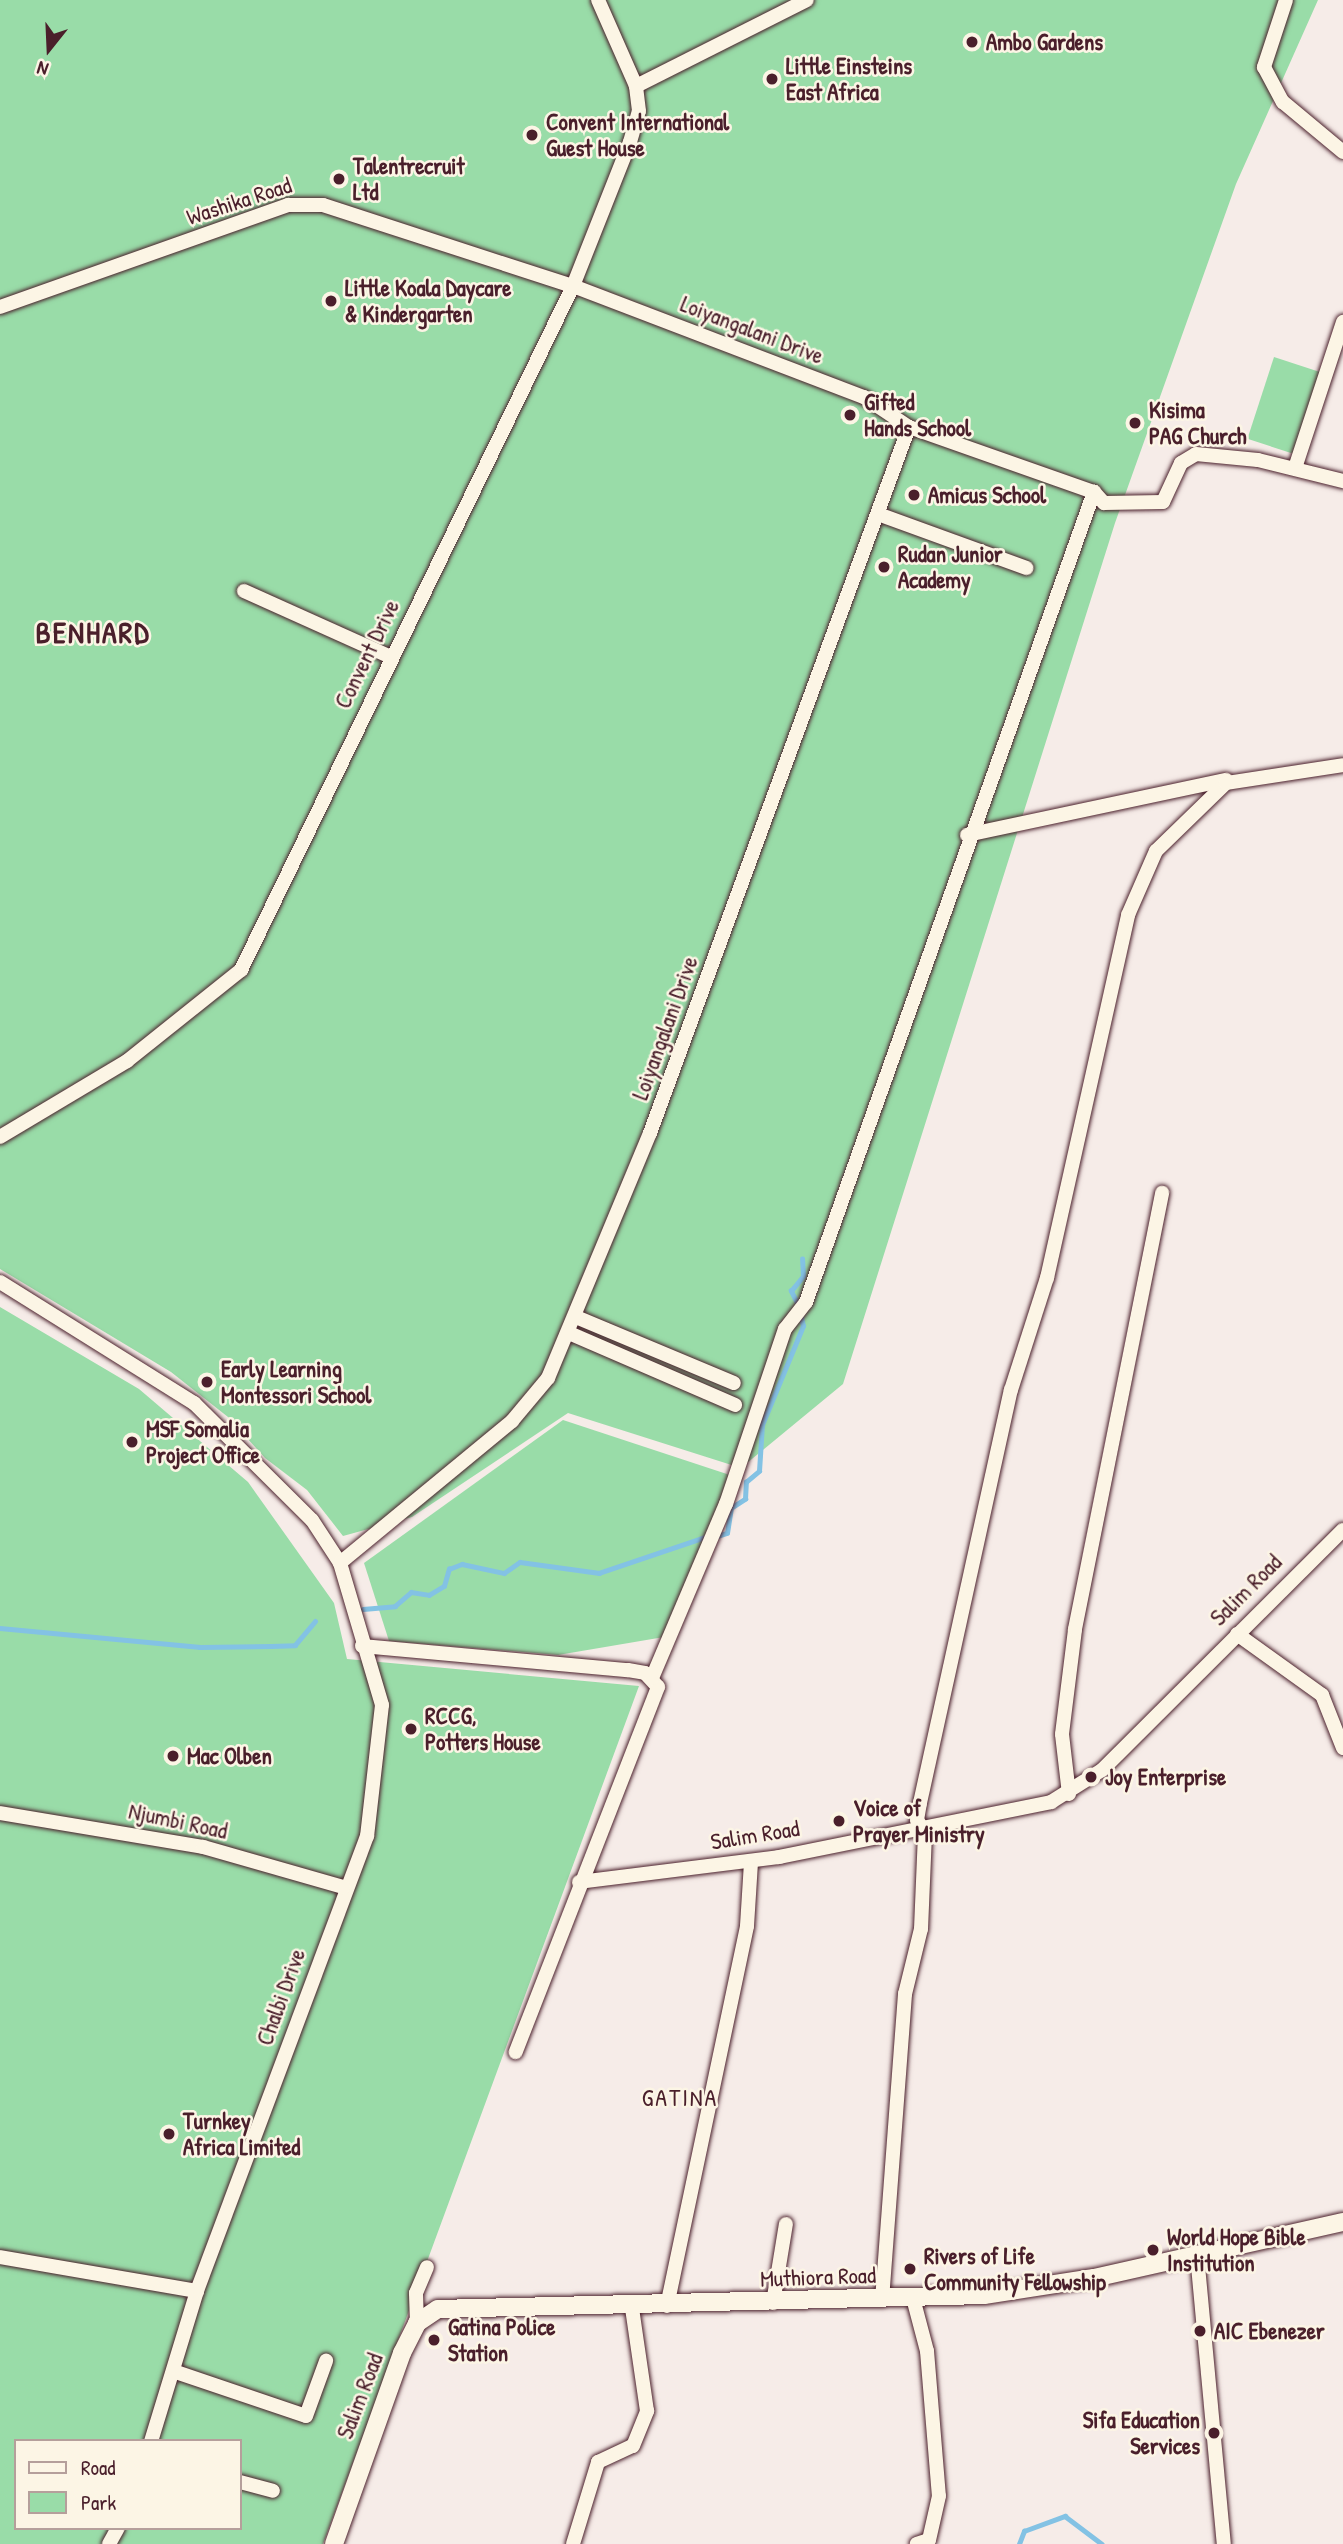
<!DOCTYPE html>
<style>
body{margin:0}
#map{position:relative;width:1343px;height:2544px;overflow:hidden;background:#f6ece8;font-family:"Patrick Hand",sans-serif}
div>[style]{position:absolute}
.green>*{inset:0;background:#99dca8;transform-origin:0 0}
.stream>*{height:4.5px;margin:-2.25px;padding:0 2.25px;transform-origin:2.25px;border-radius:2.25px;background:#83c2e4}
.roads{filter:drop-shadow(0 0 2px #4a1f2b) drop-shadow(0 0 2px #4a1f2b)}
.minor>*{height:14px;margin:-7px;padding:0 7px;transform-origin:7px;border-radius:7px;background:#fcf5e5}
.tertiary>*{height:18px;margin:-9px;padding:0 9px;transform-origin:9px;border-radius:9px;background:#fcf5e5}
.dots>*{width:19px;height:19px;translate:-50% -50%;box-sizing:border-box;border:4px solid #fcf5e5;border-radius:50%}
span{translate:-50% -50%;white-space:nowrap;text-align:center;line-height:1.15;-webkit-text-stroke:5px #fcf5e5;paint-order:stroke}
.poi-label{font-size:23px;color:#4a1f2b;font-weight:700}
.left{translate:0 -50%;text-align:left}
.right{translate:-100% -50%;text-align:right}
.street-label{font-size:23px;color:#4a1f2b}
.neighbourhood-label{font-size:24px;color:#4a1f2b;letter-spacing:2px}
.district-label{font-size:30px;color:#4a1f2b;font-weight:700;letter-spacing:2px}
.legend{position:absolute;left:14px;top:2439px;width:228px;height:91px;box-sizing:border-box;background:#fcf5e5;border:2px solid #b59f9b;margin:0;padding:9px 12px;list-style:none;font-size:21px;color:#4a1f2b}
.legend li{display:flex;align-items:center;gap:14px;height:35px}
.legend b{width:35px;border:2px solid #b59f9b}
.north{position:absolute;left:14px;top:14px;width:70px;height:70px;-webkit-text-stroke:5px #fcf5e5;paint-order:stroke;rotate:198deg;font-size:19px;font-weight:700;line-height:28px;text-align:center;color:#4a1f2b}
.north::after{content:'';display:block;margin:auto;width:24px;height:32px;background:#4a1f2b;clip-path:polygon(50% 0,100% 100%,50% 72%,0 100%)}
</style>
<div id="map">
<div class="green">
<div style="clip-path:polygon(0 0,1318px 0,1236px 184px,1115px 523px,843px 1384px,741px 1468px,568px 1413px,412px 1517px,343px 1536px,307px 1490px,265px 1458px,228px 1417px,171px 1372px,0 1269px)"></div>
<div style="left:1274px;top:357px;width:49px;height:86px;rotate:18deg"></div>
<div style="clip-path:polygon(evenodd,0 1307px,139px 1389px,248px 1482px,334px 1603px,347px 1659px,639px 1686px,323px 2544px,0 2544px,0 1307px,16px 2441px,240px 2441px,240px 2528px,16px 2528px,16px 2441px)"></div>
<div style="clip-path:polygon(563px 1420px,742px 1479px,664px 1637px,558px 1655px,389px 1641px,364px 1563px)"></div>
</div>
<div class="stream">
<div style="left:798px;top:1305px;width:16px;rotate:-117deg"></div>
<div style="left:791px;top:1291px;width:19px;rotate:-51deg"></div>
<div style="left:803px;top:1276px;width:17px;rotate:-93deg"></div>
<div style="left:717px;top:1536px;width:10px;rotate:-17deg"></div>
<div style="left:727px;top:1533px;width:25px;rotate:-81deg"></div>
<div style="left:731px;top:1508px;width:17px;rotate:-33deg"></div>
<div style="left:745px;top:1499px;width:17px;rotate:-87deg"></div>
<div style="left:746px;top:1482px;width:17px;rotate:-40deg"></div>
<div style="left:759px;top:1471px;width:46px;rotate:-86.3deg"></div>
<div style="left:762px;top:1425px;width:107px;rotate:-67.5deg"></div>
<div style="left:803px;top:1326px;width:13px;rotate:-103deg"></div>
<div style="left:363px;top:1609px;width:32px;rotate:-5deg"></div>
<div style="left:395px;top:1606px;width:21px;rotate:-41deg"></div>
<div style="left:411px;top:1592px;width:18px;rotate:9deg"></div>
<div style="left:429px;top:1595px;width:17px;rotate:-31deg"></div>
<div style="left:444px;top:1586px;width:18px;rotate:-74deg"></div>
<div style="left:449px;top:1569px;width:14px;rotate:-21deg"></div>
<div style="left:462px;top:1564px;width:43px;rotate:12.1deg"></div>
<div style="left:504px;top:1573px;width:19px;rotate:-35deg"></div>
<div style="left:520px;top:1562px;width:80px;rotate:7.9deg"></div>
<div style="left:599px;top:1573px;width:115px;rotate:-18.7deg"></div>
<div style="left:0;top:1628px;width:201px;rotate:5.4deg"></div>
<div style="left:200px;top:1647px;width:71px;rotate:-0.8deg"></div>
<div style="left:271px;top:1646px;width:24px;rotate:-2deg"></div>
<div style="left:295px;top:1645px;width:31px;rotate:-50deg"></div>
<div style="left:1019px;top:2544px;width:14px;rotate:-69deg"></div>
<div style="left:1024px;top:2531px;width:44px;rotate:-20.1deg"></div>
<div style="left:1065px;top:2516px;width:46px;rotate:37.1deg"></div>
</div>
<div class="roads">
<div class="minor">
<div style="left:1286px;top:0;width:71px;rotate:108.2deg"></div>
<div style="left:1264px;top:67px;width:40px;rotate:62deg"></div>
<div style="left:1283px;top:102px;width:78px;rotate:39.8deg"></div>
<div style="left:636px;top:86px;width:191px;rotate:-26.7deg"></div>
<div style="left:0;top:307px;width:306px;rotate:-19.5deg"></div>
<div style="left:288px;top:205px;width:35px"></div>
<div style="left:323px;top:205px;width:263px;rotate:18deg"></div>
<div style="left:573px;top:286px;width:311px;rotate:20.9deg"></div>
<div style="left:864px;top:397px;width:54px;rotate:33.7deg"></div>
<div style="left:909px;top:427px;width:196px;rotate:19.4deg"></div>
<div style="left:1295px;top:468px;width:154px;rotate:-71.8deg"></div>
<div style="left:1094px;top:492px;width:15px;rotate:48deg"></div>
<div style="left:1104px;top:503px;width:59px;rotate:-1deg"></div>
<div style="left:1163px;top:502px;width:43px;rotate:-65.2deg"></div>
<div style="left:1181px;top:463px;width:17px;rotate:-31deg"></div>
<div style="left:1196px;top:454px;width:62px;rotate:5.5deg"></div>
<div style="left:1258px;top:460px;width:88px;rotate:13.9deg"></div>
<div style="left:878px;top:514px;width:158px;rotate:20deg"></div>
<div style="left:244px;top:591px;width:161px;rotate:24.2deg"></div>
<div style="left:967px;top:835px;width:265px;rotate:-12deg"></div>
<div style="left:0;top:1137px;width:148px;rotate:-30.9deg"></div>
<div style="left:127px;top:1061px;width:146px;rotate:-38.6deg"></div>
<div style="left:241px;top:970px;width:760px;rotate:-64.11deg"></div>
<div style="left:573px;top:286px;width:155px;rotate:-68.4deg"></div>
<div style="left:630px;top:142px;width:32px;rotate:-74deg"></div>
<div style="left:639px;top:111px;width:25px;rotate:-97deg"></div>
<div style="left:636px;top:86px;width:94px;rotate:-113.8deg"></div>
<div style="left:0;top:1282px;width:229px;rotate:32deg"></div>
<div style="left:194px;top:1403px;width:166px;rotate:44.8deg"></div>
<div style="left:312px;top:1520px;width:51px;rotate:56.9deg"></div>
<div style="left:340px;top:1563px;width:148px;rotate:73.5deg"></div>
<div style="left:382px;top:1705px;width:132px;rotate:96.5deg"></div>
<div style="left:367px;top:1836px;width:486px;rotate:110.5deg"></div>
<div style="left:197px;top:2291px;width:157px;rotate:107deg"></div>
<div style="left:576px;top:1317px;width:171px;rotate:22.7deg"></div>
<div style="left:569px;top:1333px;width:181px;rotate:23.4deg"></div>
<div style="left:340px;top:1563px;width:223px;rotate:-39.5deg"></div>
<div style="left:512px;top:1421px;width:56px;rotate:-50.1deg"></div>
<div style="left:548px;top:1378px;width:265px;rotate:-67.4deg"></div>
<div style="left:650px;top:1133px;width:752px;rotate:-69.85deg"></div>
<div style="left:1237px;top:1634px;width:105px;rotate:35.7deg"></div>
<div style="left:1322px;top:1695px;width:57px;rotate:68.4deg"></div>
<div style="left:362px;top:1646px;width:267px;rotate:5.2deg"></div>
<div style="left:628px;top:1670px;width:17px;rotate:10deg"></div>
<div style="left:645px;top:1673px;width:19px;rotate:47deg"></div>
<div style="left:658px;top:1687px;width:392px;rotate:111.3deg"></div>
<div style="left:652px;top:1678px;width:189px;rotate:-67deg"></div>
<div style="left:726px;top:1504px;width:185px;rotate:-71.4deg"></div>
<div style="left:785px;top:1329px;width:34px;rotate:-52deg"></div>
<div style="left:806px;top:1302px;width:860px;rotate:-70.43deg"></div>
<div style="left:1069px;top:1794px;width:60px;rotate:-96.7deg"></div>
<div style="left:1062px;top:1734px;width:106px;rotate:-82.9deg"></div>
<div style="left:1075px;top:1629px;width:445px;rotate:-78.7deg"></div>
<div style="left:0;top:1813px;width:206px;rotate:9.5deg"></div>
<div style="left:203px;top:1847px;width:146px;rotate:15.9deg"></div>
<div style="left:579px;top:1882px;width:202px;rotate:-7.1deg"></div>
<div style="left:779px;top:1857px;width:278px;rotate:-11.4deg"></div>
<div style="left:1051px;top:1802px;width:60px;rotate:-32.1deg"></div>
<div style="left:1102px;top:1770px;width:340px;rotate:-44.9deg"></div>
<div style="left:1197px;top:2255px;width:290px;rotate:84.7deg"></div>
<div style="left:0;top:2257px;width:200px;rotate:9.8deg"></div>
<div style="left:913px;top:2298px;width:55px;rotate:75.2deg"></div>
<div style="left:927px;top:2351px;width:145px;rotate:85.3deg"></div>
<div style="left:939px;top:2496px;width:45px;rotate:102.8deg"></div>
<div style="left:929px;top:2540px;width:13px;rotate:162deg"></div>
<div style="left:882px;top:2300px;width:307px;rotate:-85.7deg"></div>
<div style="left:905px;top:1994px;width:67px;rotate:-76.2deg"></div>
<div style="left:921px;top:1929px;width:97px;rotate:-87.6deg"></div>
<div style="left:925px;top:1832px;width:14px;rotate:-124deg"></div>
<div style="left:917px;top:1820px;width:17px;rotate:-80deg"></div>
<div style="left:920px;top:1803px;width:423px;rotate:-77.6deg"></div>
<div style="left:1011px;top:1390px;width:118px;rotate:-72.2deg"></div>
<div style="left:1047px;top:1278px;width:372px;rotate:-77.4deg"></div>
<div style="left:1128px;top:915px;width:70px;rotate:-66.4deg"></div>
<div style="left:1156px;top:851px;width:98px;rotate:-44.2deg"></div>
<div style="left:1226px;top:783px;width:118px;rotate:-8.7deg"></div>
<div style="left:773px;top:2303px;width:80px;rotate:-80.7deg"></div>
<div style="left:667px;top:2306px;width:388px;rotate:-78.1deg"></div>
<div style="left:747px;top:1926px;width:64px;rotate:-86.4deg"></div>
<div style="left:417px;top:2323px;width:30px;rotate:-92deg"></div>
<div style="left:416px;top:2293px;width:28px;rotate:-67deg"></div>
<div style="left:173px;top:2371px;width:140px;rotate:18.7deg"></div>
<div style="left:306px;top:2416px;width:59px;rotate:-70deg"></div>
<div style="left:240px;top:2482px;width:34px;rotate:15deg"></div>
<div style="left:109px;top:2544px;width:18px;rotate:-61deg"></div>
<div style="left:573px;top:2544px;width:86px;rotate:-73deg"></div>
<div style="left:598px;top:2462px;width:38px;rotate:-25deg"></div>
<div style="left:633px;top:2446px;width:38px;rotate:-68deg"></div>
<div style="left:647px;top:2411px;width:104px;rotate:-98.3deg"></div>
</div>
<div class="tertiary">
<div style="left:334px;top:2544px;width:203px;rotate:-70.4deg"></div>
<div style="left:402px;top:2353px;width:34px;rotate:-63deg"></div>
<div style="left:417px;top:2323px;width:25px;rotate:-34deg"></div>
<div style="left:438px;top:2309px;width:546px;rotate:-1.47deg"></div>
<div style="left:984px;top:2295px;width:111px;rotate:-8.8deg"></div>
<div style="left:1094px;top:2278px;width:255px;rotate:-12.7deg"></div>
</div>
</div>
<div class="dots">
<div style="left:972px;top:42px;background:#4a1f2b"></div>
<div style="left:772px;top:79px;background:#4a1f2b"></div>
<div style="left:532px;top:135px;background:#4a1f2b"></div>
<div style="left:339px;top:179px;background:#4a1f2b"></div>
<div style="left:331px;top:301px;background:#4a1f2b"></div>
<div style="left:850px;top:415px;background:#4a1f2b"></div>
<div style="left:1135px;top:423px;background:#4a1f2b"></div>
<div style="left:914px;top:495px;background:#4a1f2b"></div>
<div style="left:884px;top:567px;background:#4a1f2b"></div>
<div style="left:207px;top:1382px;background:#4a1f2b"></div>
<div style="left:132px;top:1442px;background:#4a1f2b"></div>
<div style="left:411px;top:1729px;background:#4a1f2b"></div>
<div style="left:173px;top:1756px;background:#4a1f2b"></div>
<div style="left:1091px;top:1777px;background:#4a1f2b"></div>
<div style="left:839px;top:1821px;background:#4a1f2b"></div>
<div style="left:169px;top:2134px;background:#4a1f2b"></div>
<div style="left:1153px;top:2250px;background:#4a1f2b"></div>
<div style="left:910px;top:2269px;background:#4a1f2b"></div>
<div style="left:1200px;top:2331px;background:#4a1f2b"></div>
<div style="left:434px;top:2340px;background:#4a1f2b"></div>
<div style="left:1214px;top:2433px;background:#4a1f2b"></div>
</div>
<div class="poi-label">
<span class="left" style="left:986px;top:42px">Ambo Gardens</span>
<span class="left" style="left:786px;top:79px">Little Einsteins<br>East Africa</span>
<span class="left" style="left:546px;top:135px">Convent International<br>Guest House</span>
<span class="left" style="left:353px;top:179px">Talentrecruit<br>Ltd</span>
<span class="left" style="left:345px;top:301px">Little Koala Daycare<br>&amp; Kindergarten</span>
<span class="left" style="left:864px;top:415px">Gifted<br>Hands School</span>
<span class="left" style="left:1149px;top:423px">Kisima<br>PAG Church</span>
<span class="left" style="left:928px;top:495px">Amicus School</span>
<span class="left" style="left:898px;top:567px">Rudan Junior<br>Academy</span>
<span class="left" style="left:221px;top:1382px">Early Learning<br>Montessori School</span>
<span class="left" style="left:146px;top:1442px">MSF Somalia<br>Project Office</span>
<span class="left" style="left:425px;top:1729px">RCCG,<br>Potters House</span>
<span class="left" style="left:187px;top:1756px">Mac Olben</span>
<span class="left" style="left:1105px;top:1777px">Joy Enterprise</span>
<span class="left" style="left:853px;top:1821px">Voice of<br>Prayer Ministry</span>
<span class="left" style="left:183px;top:2134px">Turnkey<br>Africa Limited</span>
<span class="left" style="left:1167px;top:2250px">World Hope Bible<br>Institution</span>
<span class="left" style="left:924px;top:2269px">Rivers of Life<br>Community Fellowship</span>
<span class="left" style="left:448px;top:2340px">Gatina Police<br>Station</span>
<span class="left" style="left:1214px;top:2331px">AIC Ebenezer</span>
<span class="right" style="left:1200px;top:2433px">Sifa Education<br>Services</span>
</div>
<div class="street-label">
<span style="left:239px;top:201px;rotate:-18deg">Washika Road</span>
<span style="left:752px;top:330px;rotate:21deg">Loiyangalani Drive</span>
<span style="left:367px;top:654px;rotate:-64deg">Convent Drive</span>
<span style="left:665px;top:1028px;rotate:-70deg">Loiyangalani Drive</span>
<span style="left:1246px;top:1590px;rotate:-45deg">Salim Road</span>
<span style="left:178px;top:1821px;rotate:12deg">Njumbi Road</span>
<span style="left:755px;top:1835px;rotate:-9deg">Salim Road</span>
<span style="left:281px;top:1997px;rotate:-70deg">Chalbi Drive</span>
<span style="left:818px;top:2277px;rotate:-2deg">Muthiora Road</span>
<span style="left:360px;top:2396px;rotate:-69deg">Salim Road</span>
</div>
<div class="neighbourhood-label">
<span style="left:680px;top:2098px">GATINA</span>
</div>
<div class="district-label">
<span style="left:93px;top:632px">BENHARD</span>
</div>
<ul class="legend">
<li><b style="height:9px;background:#fcf5e5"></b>Road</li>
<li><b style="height:19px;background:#99dca8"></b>Park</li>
</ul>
<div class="north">N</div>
</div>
